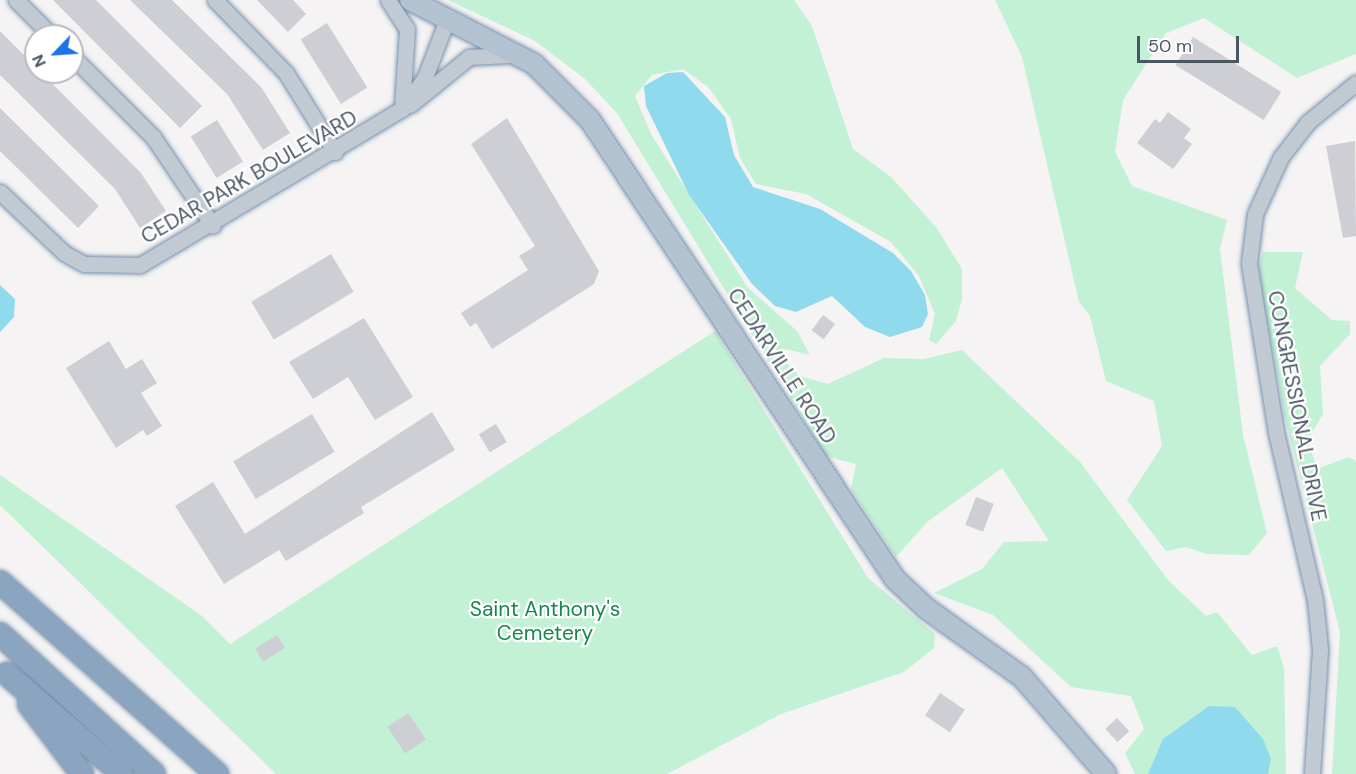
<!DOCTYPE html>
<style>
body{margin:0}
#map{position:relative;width:1356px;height:774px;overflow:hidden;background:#f5f3f3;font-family:"DM Sans",sans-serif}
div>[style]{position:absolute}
.green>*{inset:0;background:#c3f1d5}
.water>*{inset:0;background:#90daee}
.building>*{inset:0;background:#cdcfd5;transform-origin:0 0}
.roads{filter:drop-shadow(0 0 2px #7690ad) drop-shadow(0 0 2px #7690ad)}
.minor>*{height:15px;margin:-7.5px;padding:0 7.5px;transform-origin:7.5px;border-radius:7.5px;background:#c1cad2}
.major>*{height:20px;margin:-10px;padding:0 10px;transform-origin:10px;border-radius:10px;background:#b3c2d1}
.highway>*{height:22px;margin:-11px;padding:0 11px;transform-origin:11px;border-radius:11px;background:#8ba5c1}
span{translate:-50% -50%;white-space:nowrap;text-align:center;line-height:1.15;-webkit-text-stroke:4.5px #fff;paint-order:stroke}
.street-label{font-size:21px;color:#4a5661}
.park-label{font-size:21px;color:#17864f}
.north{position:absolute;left:24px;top:24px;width:60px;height:60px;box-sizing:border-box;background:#fff;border:2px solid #b7bbc0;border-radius:50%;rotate:245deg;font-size:16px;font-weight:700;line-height:24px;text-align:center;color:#4a5661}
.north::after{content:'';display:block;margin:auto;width:21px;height:27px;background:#1a73e8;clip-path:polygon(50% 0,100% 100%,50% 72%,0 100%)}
.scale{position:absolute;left:1137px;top:36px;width:102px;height:27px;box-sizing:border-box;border:3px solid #4a5661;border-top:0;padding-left:8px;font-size:18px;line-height:21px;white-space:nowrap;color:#4a5661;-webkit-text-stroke:4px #fff;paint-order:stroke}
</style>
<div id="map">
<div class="green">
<div style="clip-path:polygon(448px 0,794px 0,812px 26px,853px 149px,891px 177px,936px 227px,962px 269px,962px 299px,956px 321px,936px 344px,929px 340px,935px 314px,919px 276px,891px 242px,806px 194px,756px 184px,740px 158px,731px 119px,708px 87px,683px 69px,652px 75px,635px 96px,651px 134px,748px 288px,797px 331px,810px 355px,786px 349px,779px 356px,800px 376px,828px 384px,884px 358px,924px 359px,962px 350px,1080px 462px,1168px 580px,1206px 616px,1217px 612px,1252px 655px,1277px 646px,1284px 668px,1286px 774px,1135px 774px,1125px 753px,1144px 729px,1131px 696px,1071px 687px,993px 615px,934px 593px,982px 569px,1004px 542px,1049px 541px,1002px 468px,927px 522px,896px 557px,851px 489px,856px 464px,826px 456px,617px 113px,585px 79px,535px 41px)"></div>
<div style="clip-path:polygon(995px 0,1356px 0,1356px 54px,1297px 78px,1204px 18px,1166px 33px,1123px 100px,1115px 152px,1132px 186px,1227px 220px,1220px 248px,1243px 435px,1267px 533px,1249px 555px,1207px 554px,1186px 547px,1166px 551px,1127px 500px,1162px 446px,1154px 401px,1106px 381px,1090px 316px,1079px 302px,1022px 57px)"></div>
<div style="clip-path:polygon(1263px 252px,1303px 252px,1295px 288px,1332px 320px,1350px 321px,1350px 334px,1320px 366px,1323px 414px,1308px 440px,1317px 469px,1349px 457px,1356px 461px,1356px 774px,1332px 774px,1340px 632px,1285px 418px,1258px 270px)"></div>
<div style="clip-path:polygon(715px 331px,868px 578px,935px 634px,934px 648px,904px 672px,781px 714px,667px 774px,276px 774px,0 505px,0 475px,202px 616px,230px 644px)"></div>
</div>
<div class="water">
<div style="clip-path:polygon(683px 72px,725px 117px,734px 155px,753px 187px,820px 209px,893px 253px,911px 271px,925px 295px,928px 314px,922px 327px,890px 337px,865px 327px,832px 296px,796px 312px,775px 306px,752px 284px,689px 195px,646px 106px,644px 86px,667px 73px)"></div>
<div style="clip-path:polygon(0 285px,15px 299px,14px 317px,0 332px)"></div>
<div style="clip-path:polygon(1209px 706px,1235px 707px,1263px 739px,1271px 759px,1268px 774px,1148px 774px,1163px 739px)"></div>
</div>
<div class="building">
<div style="clip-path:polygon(53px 0,96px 0,202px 106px,180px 128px)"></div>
<div style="clip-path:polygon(130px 0,172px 0,261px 87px,290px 133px,263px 150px,227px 94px)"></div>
<div style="clip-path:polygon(257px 0,293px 0,306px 14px,288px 32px)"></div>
<div style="left:327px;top:23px;width:76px;height:31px;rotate:58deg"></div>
<div style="clip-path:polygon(0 31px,141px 173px,166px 211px,140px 228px,115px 189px,0 75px)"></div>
<div style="left:1193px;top:37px;width:104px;height:33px;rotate:32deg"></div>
<div style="clip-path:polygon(0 108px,99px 206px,78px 228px,0 151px)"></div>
<div style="clip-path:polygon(1168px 112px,1191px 129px,1184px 138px,1192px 144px,1173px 169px,1137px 143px,1155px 119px,1160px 123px)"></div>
<div style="clip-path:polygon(507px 118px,599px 271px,594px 284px,492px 349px,476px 323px,470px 327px,461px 313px,528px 270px,519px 256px,535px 246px,471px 144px)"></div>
<div style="left:217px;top:120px;width:49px;height:31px;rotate:58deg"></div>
<div style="clip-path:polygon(1355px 141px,1356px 236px,1343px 238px,1326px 146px)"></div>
<div style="left:331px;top:254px;width:44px;height:93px;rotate:59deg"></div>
<div style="left:823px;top:315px;width:15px;height:19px;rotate:37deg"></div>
<div style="clip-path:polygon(364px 318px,413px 397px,375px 420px,348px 377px,313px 399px,289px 362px)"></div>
<div style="clip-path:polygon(109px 341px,126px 369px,142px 359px,157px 383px,141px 393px,162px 426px,147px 436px,143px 430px,116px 448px,66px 368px)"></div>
<div style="clip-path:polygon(432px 412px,455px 450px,361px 507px,364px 513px,286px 561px,279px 550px,224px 584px,175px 506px,213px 482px,245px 534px)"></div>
<div style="left:312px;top:414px;width:44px;height:92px;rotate:59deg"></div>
<div style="left:496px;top:424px;width:21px;height:20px;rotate:59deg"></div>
<div style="left:976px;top:497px;width:19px;height:30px;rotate:21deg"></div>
<div style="left:277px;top:635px;width:15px;height:26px;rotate:58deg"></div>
<div style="left:940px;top:693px;width:30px;height:27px;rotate:34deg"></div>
<div style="left:408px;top:713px;width:32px;height:25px;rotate:56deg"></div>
<div style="left:1117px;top:718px;width:18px;height:16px;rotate:47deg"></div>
</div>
<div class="roads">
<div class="minor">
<div style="left:16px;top:0;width:51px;rotate:45deg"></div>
<div style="left:215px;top:0;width:102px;rotate:45.8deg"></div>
<div style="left:286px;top:73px;width:93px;rotate:58.2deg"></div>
<div style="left:388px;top:0;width:35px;rotate:57deg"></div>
<div style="left:407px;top:29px;width:80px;rotate:93.6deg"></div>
<div style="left:72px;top:56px;width:115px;rotate:45deg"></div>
<div style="left:153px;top:137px;width:107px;rotate:56deg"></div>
<div style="left:410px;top:105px;width:76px;rotate:-39.1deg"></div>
<div style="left:469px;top:57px;width:39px;rotate:-3deg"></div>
<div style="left:0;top:192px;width:88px;rotate:43.6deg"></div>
<div style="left:64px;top:253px;width:23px;rotate:29deg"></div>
<div style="left:84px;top:264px;width:56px;rotate:1deg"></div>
<div style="left:140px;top:265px;width:305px;rotate:-30.8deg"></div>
<div style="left:402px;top:109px;width:39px;rotate:-54deg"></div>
<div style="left:425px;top:77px;width:64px;rotate:-69deg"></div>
<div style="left:1312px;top:774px;width:125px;rotate:-86.3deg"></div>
<div style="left:1320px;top:649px;width:49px;rotate:-95.8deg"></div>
<div style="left:1315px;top:600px;width:172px;rotate:-103.1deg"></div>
<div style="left:1276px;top:432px;width:171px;rotate:-99.1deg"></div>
<div style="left:1249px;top:263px;width:49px;rotate:-83deg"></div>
<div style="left:1255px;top:214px;width:63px;rotate:-65.5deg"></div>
<div style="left:1281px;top:157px;width:44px;rotate:-52.4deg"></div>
<div style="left:1308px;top:122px;width:62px;rotate:-39.1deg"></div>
</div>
<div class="major">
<div style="left:410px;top:0;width:140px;rotate:27.3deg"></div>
<div style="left:534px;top:64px;width:79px;rotate:45deg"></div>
<div style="left:590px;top:120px;width:551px;rotate:56.4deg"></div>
<div style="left:895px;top:579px;width:44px;rotate:43.2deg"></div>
<div style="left:927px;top:609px;width:117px;rotate:35.6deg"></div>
<div style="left:1022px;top:677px;width:128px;rotate:49.1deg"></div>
</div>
<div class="highway">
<div style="left:0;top:582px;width:290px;rotate:41.5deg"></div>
<div style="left:0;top:634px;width:208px;rotate:42.3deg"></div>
<div style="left:7px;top:674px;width:152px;rotate:41deg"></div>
<div style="left:29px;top:704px;width:88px;rotate:52.9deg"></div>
</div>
</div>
<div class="street-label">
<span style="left:249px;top:177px;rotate:-30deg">CEDAR PARK BOULEVARD</span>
<span style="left:782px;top:366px;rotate:57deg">CEDARVILLE ROAD</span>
<span style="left:1297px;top:406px;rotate:79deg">CONGRESSIONAL DRIVE</span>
</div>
<div class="park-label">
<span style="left:545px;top:621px">Saint Anthony's<br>Cemetery</span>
</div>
<div class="north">N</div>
<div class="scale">50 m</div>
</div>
